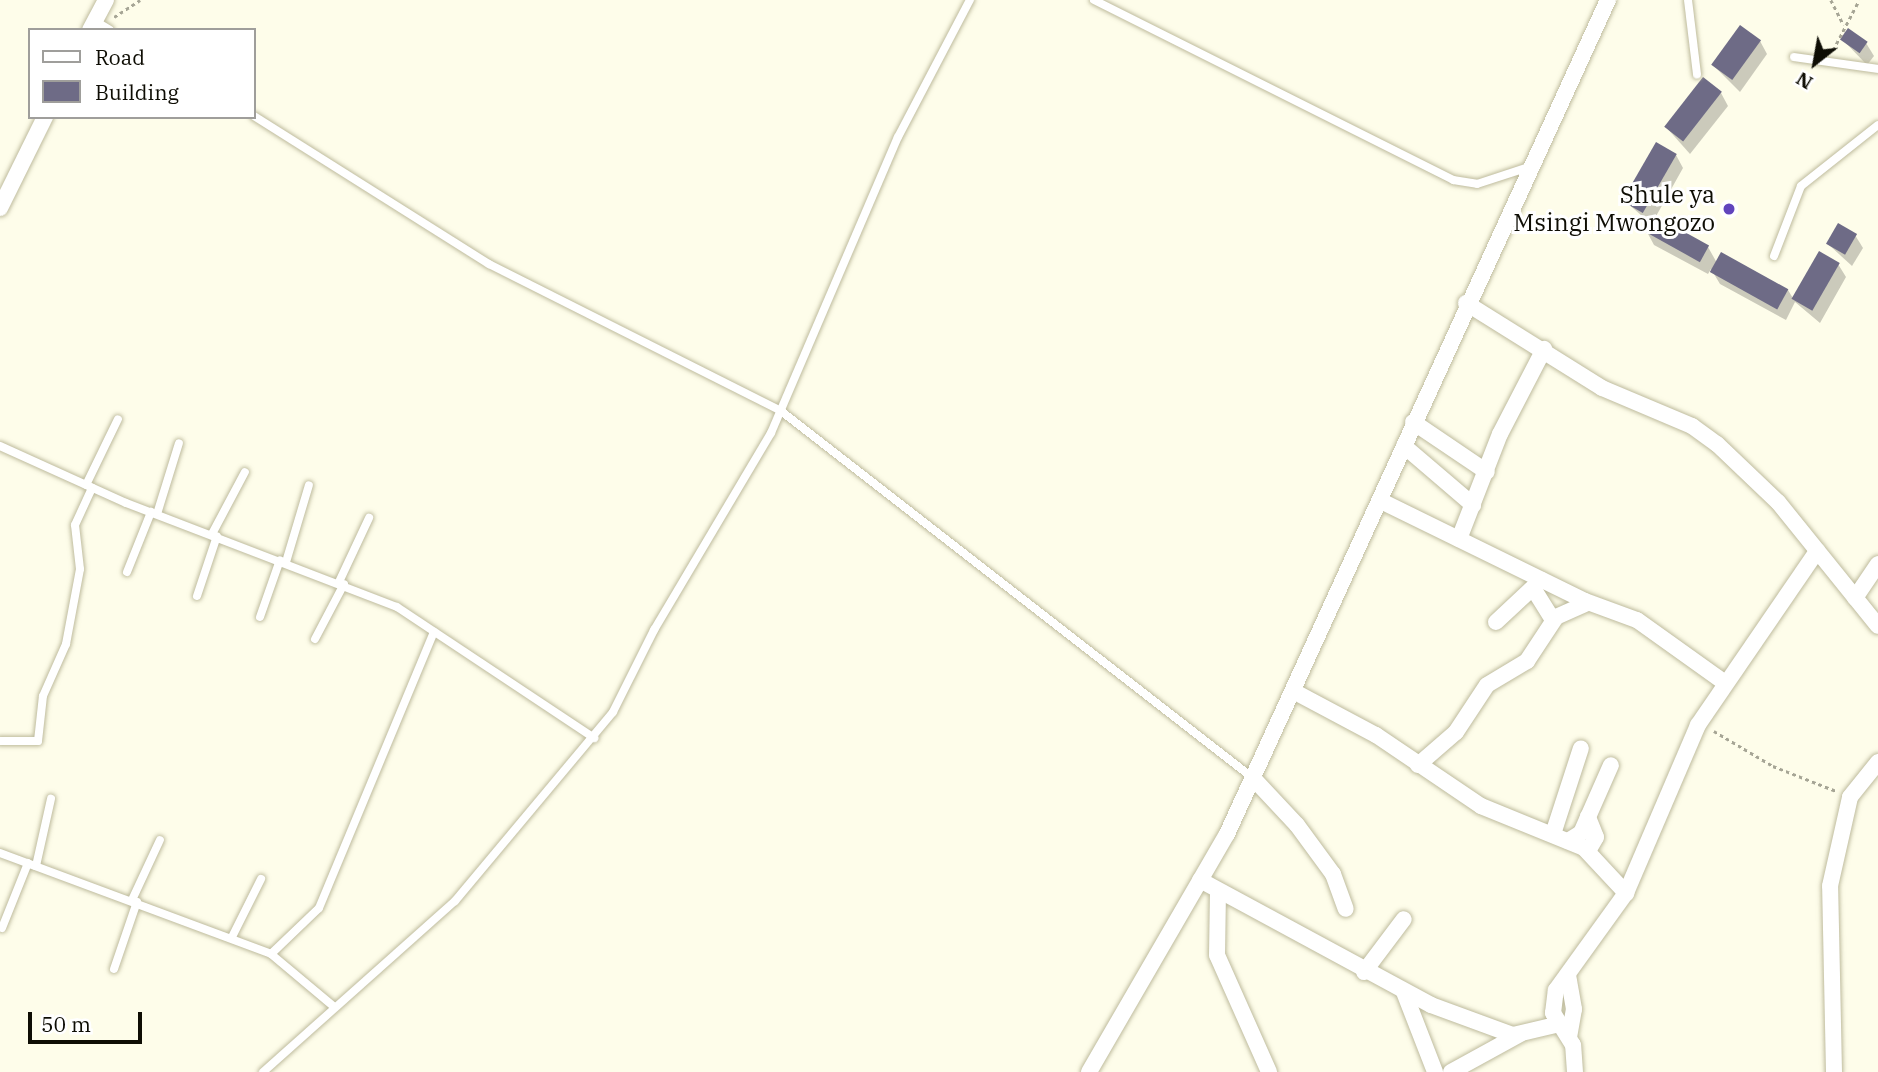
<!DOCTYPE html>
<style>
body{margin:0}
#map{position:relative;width:1878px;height:1072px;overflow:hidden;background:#fefdea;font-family:"IBM Plex Serif",serif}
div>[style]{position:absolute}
.shadow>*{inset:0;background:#0003}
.building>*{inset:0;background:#6e6b86;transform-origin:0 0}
.path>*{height:2.5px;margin-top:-1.25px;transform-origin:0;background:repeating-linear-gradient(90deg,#a6a595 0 3.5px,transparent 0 7px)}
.roads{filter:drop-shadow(0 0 2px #bebb9d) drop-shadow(0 0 2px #bebb9d)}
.service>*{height:8px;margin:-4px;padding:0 4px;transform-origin:4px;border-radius:4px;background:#fff}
.minor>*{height:16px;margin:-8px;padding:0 8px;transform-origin:8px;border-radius:8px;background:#fff}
.dots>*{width:19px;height:19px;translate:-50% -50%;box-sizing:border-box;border:4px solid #fff;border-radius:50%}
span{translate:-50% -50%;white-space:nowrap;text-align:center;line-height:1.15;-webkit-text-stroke:6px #fff;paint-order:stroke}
.poi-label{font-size:24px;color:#0e0d04}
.right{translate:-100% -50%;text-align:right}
.legend{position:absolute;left:28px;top:28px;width:228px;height:91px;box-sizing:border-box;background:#fff;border:2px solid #9f9e9b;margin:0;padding:9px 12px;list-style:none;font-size:21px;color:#0e0d04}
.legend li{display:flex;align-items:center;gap:14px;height:35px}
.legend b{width:35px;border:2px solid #9f9e9b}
.north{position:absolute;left:1780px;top:28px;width:70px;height:70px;-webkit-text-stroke:5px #fff;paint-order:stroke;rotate:211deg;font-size:19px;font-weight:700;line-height:28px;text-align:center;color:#0e0d04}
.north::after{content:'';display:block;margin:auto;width:24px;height:32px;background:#0e0d04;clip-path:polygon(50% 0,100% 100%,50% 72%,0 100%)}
.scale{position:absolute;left:28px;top:1012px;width:114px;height:32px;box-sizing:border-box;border:4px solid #0e0d04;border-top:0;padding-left:9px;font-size:21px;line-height:24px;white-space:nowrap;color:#0e0d04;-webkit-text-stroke:5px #fff;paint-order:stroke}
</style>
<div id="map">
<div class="shadow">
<div style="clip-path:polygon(1842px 39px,1866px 43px,1874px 56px,1867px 65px)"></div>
<div style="clip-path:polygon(1760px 41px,1767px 54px,1740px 92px,1713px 65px)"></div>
<div style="clip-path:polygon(1721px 93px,1728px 106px,1690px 154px,1666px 127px)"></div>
<div style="clip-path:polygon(1676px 155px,1683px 168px,1655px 218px,1708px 247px,1717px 263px,1788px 290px,1794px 300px,1819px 254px,1838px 264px,1846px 277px,1820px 323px,1795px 302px,1786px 320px,1720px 284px,1711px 269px,1708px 274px,1654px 245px,1647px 232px,1651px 224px,1625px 201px)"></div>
<div style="clip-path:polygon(1855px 235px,1863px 248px,1852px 266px,1828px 244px)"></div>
</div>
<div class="building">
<div style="left:1740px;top:25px;width:26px;height:49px;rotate:36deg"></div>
<div style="left:1848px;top:28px;width:24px;height:14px;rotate:35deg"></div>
<div style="left:1703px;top:77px;width:24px;height:63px;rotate:38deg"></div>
<div style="left:1656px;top:142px;width:24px;height:68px;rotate:30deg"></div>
<div style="left:1654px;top:215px;width:63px;height:19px;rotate:29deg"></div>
<div style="left:1838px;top:223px;width:22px;height:24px;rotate:30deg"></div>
<div style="left:1819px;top:251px;width:24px;height:55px;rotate:30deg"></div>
<div style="left:1721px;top:252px;width:77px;height:23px;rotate:29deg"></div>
</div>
<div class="path">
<div style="left:1831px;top:0;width:28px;rotate:63deg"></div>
<div style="left:114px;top:17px;width:31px;rotate:-33deg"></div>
<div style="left:1833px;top:50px;width:56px;rotate:-62.5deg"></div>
<div style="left:1714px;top:731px;width:69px;rotate:30.7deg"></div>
<div style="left:1773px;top:766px;width:68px;rotate:21.6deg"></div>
</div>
<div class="roads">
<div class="service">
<div style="left:1094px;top:0;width:402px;rotate:26.6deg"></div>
<div style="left:1453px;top:180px;width:24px;rotate:9deg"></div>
<div style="left:1477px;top:184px;width:55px;rotate:-18.1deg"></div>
<div style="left:1688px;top:0;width:75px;rotate:83.1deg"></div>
<div style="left:95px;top:21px;width:17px;rotate:31deg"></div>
<div style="left:1794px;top:57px;width:85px;rotate:8.1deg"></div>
<div style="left:254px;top:116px;width:278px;rotate:32.2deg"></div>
<div style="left:489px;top:264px;width:327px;rotate:26.7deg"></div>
<div style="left:781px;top:411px;width:598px;rotate:37.87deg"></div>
<div style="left:1774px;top:256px;width:75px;rotate:-68.9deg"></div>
<div style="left:1801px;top:186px;width:98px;rotate:-38.4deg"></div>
<div style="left:0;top:446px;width:138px;rotate:24.3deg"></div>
<div style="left:126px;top:503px;width:290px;rotate:21deg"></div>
<div style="left:397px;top:607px;width:237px;rotate:33.6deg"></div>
<div style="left:86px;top:485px;width:73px;rotate:-64.1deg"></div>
<div style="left:157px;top:514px;width:74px;rotate:-72.8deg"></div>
<div style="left:212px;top:534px;width:70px;rotate:-62deg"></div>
<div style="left:286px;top:562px;width:80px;rotate:-73.4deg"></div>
<div style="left:127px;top:572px;width:65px;rotate:-68.2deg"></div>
<div style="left:339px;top:582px;width:71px;rotate:-64.9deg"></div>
<div style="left:197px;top:596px;width:63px;rotate:-71.6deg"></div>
<div style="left:260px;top:617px;width:60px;rotate:-70.7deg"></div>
<div style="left:315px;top:639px;width:62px;rotate:-62.2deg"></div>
<div style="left:0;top:741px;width:38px"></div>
<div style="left:38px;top:741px;width:45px;rotate:-83.7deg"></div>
<div style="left:43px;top:696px;width:57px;rotate:-66.1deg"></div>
<div style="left:66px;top:644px;width:76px;rotate:-79.4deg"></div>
<div style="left:80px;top:569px;width:44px;rotate:-96.5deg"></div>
<div style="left:75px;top:525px;width:41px;rotate:-65.3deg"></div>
<div style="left:0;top:853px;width:289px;rotate:20.4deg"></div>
<div style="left:271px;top:954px;width:80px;rotate:39.9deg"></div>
<div style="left:36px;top:866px;width:69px;rotate:-77.4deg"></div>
<div style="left:132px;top:900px;width:66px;rotate:-65deg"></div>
<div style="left:2px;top:928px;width:70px;rotate:-68.2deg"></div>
<div style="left:232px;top:937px;width:65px;rotate:-63.4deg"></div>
<div style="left:271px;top:954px;width:66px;rotate:-43.8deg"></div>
<div style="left:319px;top:908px;width:299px;rotate:-67.4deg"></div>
<div style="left:114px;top:969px;width:71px;rotate:-71.1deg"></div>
<div style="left:263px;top:1072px;width:257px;rotate:-41.7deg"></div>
<div style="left:455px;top:901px;width:246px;rotate:-50.1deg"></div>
<div style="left:613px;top:712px;width:92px;rotate:-63.4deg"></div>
<div style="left:654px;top:630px;width:229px;rotate:-59.3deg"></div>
<div style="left:771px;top:433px;width:322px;rotate:-66.8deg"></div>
<div style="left:898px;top:137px;width:155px;rotate:-62.3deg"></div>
</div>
<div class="minor">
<div style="left:90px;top:30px;width:34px;rotate:-62deg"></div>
<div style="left:0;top:208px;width:102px;rotate:-63.7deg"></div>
<div style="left:1466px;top:303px;width:160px;rotate:32deg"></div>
<div style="left:1602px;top:388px;width:98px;rotate:22.9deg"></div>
<div style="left:1692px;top:426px;width:31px;rotate:36deg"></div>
<div style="left:1717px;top:444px;width:84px;rotate:43.6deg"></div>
<div style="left:1778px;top:502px;width:159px;rotate:51.1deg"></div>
<div style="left:1413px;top:422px;width:89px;rotate:34deg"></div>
<div style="left:1404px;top:446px;width:91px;rotate:40.5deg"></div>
<div style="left:1381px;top:501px;width:227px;rotate:26.1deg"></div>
<div style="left:1585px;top:601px;width:55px;rotate:20.1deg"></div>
<div style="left:1637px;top:620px;width:108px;rotate:35.6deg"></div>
<div style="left:1459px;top:539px;width:113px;rotate:-68.7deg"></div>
<div style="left:1500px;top:434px;width:96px;rotate:-62.6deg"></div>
<div style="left:1533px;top:588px;width:38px;rotate:58deg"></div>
<div style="left:1855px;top:598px;width:41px;rotate:-55.9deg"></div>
<div style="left:1496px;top:622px;width:62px;rotate:-43deg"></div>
<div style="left:1295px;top:692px;width:92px;rotate:28deg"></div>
<div style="left:1376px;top:735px;width:127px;rotate:34.1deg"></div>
<div style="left:1481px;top:806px;width:111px;rotate:22.2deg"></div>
<div style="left:1584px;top:848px;width:62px;rotate:47deg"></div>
<div style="left:1418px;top:765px;width:50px;rotate:-41deg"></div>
<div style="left:1456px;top:732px;width:56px;rotate:-56.6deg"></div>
<div style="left:1487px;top:685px;width:47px;rotate:-31deg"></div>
<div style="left:1527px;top:661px;width:53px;rotate:-56.6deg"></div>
<div style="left:1556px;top:617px;width:35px;rotate:-24deg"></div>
<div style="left:1253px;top:778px;width:64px;rotate:46.9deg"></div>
<div style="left:1297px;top:825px;width:61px;rotate:53.7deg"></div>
<div style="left:1333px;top:874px;width:37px;rotate:70deg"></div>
<div style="left:1553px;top:834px;width:90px;rotate:-72deg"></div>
<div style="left:1568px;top:841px;width:15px;rotate:-32deg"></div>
<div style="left:1581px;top:833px;width:74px;rotate:-66.2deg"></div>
<div style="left:1588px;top:851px;width:16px;rotate:-60deg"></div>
<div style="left:1596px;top:837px;width:22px;rotate:-112deg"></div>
<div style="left:1200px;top:880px;width:263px;rotate:28.4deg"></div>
<div style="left:1431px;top:1005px;width:87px;rotate:20.1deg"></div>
<div style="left:1513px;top:1035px;width:48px;rotate:-13.2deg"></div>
<div style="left:1218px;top:892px;width:63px;rotate:90.9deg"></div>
<div style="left:1217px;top:955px;width:128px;rotate:66deg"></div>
<div style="left:1364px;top:972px;width:66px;rotate:-53deg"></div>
<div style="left:1568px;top:975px;width:35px;rotate:80deg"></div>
<div style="left:1574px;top:1009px;width:27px;rotate:100deg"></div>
<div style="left:1404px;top:992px;width:86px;rotate:68.8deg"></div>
<div style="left:1089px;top:1072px;width:275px;rotate:-59.9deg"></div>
<div style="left:1227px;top:834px;width:917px;rotate:-65.45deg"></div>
<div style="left:1451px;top:1072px;width:79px;rotate:-28.8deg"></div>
<div style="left:1575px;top:1072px;width:27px;rotate:-94deg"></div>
<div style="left:1573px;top:1045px;width:38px;rotate:-122deg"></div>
<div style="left:1553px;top:1013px;width:23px;rotate:-83deg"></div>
<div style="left:1556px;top:990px;width:120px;rotate:-54.2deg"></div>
<div style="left:1626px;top:893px;width:183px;rotate:-66.8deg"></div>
<div style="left:1698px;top:725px;width:211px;rotate:-55.6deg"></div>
<div style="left:1834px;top:1072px;width:186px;rotate:-91.2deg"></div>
<div style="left:1830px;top:886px;width:91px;rotate:-77.3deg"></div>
<div style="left:1850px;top:797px;width:45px;rotate:-51.3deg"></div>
</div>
</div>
<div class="dots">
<div style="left:1729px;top:209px;background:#6144bc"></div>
</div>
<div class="poi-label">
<span class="right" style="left:1715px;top:209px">Shule ya<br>Msingi Mwongozo</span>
</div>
<ul class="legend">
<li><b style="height:9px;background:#fff"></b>Road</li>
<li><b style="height:19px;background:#6e6b86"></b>Building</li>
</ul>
<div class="north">N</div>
<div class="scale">50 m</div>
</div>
